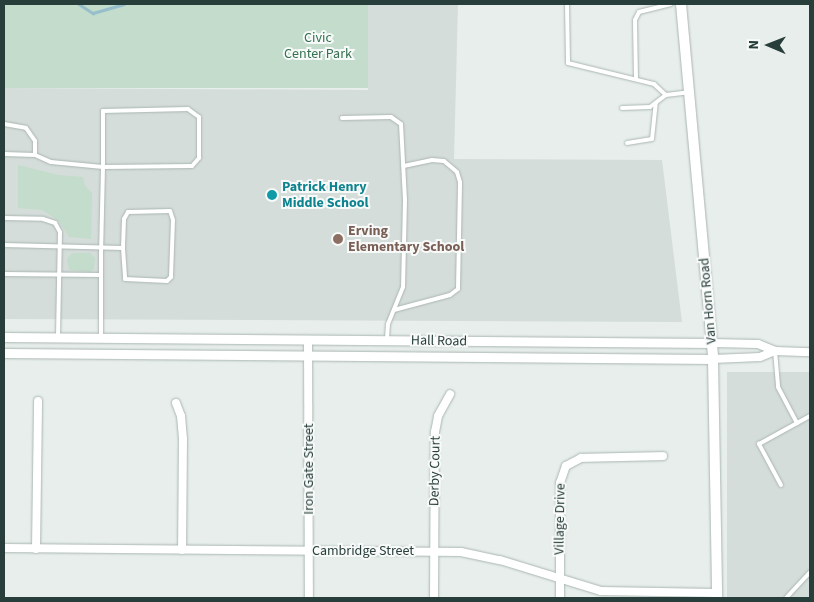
<!DOCTYPE html>
<style>
body{margin:0}
#map{position:relative;width:814px;height:602px;overflow:hidden;background:#e7eeeb;font-family:"Source Sans 3",sans-serif}
div>[style]{position:absolute}
.built>*{inset:0;background:#d5ddda;transform-origin:0 0}
.green>*{inset:0;background:#c3dccb;transform-origin:0 0}
.stream>*{height:2.5px;margin:-1.25px;padding:0 1.25px;transform-origin:1.25px;border-radius:1.25px;background:#96bfcb}
.roads{filter:drop-shadow(0 0 1px #aab6b2) drop-shadow(0 0 1px #aab6b2)}
.service>*{height:4px;margin:-2px;padding:0 2px;transform-origin:2px;border-radius:2px;background:#fff}
.minor>*{height:8px;margin:-4px;padding:0 4px;transform-origin:4px;border-radius:4px;background:#fff}
.tertiary>*{height:9px;margin:-4.5px;padding:0 4.5px;transform-origin:4.5px;border-radius:4.5px;background:#fff}
.secondary>*{height:10px;margin:-5px;padding:0 5px;transform-origin:5px;border-radius:5px;background:#fff}
.dots>*{width:14px;height:14px;translate:-50% -50%;box-sizing:border-box;border:2px solid #f7faf9;border-radius:50%}
span{translate:-50% -50%;white-space:nowrap;text-align:center;line-height:1.15;-webkit-text-stroke:4px #f7faf9;paint-order:stroke}
.park-label{font-size:14px;color:#367051}
.culture-label{font-size:14px;color:#0d838f;font-weight:700}
.left{translate:0 -50%;text-align:left}
.education-label{font-size:14px;color:#785e54;font-weight:700}
.street-label{font-size:14px;color:#283e3a}
.frame{position:absolute;inset:0;border:5px solid #283e3a;pointer-events:none}
.north{position:absolute;left:744px;top:20px;width:50px;height:50px;-webkit-text-stroke:4px #f7faf9;paint-order:stroke;rotate:271deg;font-size:14px;font-weight:700;line-height:20px;text-align:center;color:#283e3a}
.north::after{content:'';display:block;margin:auto;width:18px;height:22px;background:#283e3a;clip-path:polygon(50% 0,100% 100%,50% 72%,0 100%)}
</style>
<div id="map">
<div class="built">
<div style="clip-path:polygon(368px 4px,458px 4px,454px 159px,662px 160px,682px 322px,4px 319px,4px 88px,368px 90px)"></div>
<div style="left:810px;top:372px;width:226px;height:83px;rotate:90deg"></div>
</div>
<div class="green">
<div style="left:4px;top:4px;width:364px;height:84px"></div>
<div style="clip-path:polygon(18px 165px,58px 175px,83px 177px,85px 186px,92px 193px,91px 239px,69px 237px,59px 221px,42px 210px,18px 208px)"></div>
<div style="clip-path:polygon(72px 253px,90px 253px,95px 258px,94px 269px,89px 272px,69px 270px,67px 259px)"></div>
</div>
<div class="stream">
<div style="left:79px;top:4px;width:17px;rotate:33deg"></div>
<div style="left:93px;top:13px;width:32px;rotate:-16deg"></div>
</div>
<div class="roads">
<div class="service">
<div style="left:567px;top:4px;width:59px;rotate:89deg"></div>
<div style="left:568px;top:63px;width:89px;rotate:13.7deg"></div>
<div style="left:654px;top:84px;width:16px;rotate:43deg"></div>
<div style="left:666px;top:95px;width:23px;rotate:-7deg"></div>
<div style="left:636px;top:78px;width:58px;rotate:-91deg"></div>
<div style="left:635px;top:20px;width:9px;rotate:-63deg"></div>
<div style="left:639px;top:12px;width:33px;rotate:-14deg"></div>
<div style="left:622px;top:108px;width:28px;rotate:-2deg"></div>
<div style="left:650px;top:107px;width:20px;rotate:-37deg"></div>
<div style="left:342px;top:118px;width:49px;rotate:-1.2deg"></div>
<div style="left:391px;top:117px;width:12px;rotate:35deg"></div>
<div style="left:401px;top:124px;width:76px;rotate:87deg"></div>
<div style="left:405px;top:200px;width:87px;rotate:91.3deg"></div>
<div style="left:403px;top:287px;width:40px;rotate:112deg"></div>
<div style="left:388px;top:324px;width:16px;rotate:94deg"></div>
<div style="left:4px;top:124px;width:22px;rotate:10deg"></div>
<div style="left:26px;top:128px;width:16px;rotate:55deg"></div>
<div style="left:35px;top:141px;width:14px;rotate:90deg"></div>
<div style="left:627px;top:143px;width:25px;rotate:-9deg"></div>
<div style="left:652px;top:139px;width:36px;rotate:-84deg"></div>
<div style="left:4px;top:154px;width:31px;rotate:2deg"></div>
<div style="left:35px;top:155px;width:17px;rotate:24deg"></div>
<div style="left:51px;top:162px;width:52px;rotate:5.5deg"></div>
<div style="left:103px;top:167px;width:89px;rotate:-0.6deg"></div>
<div style="left:192px;top:166px;width:11px;rotate:-49deg"></div>
<div style="left:199px;top:158px;width:41px;rotate:-90deg"></div>
<div style="left:199px;top:117px;width:14px;rotate:-144deg"></div>
<div style="left:188px;top:109px;width:85px;rotate:178.7deg"></div>
<div style="left:103px;top:111px;width:56px;rotate:90deg"></div>
<div style="left:103px;top:167px;width:85px;rotate:91.3deg"></div>
<div style="left:101px;top:252px;width:86px;rotate:90deg"></div>
<div style="left:4px;top:218px;width:39px;rotate:1deg"></div>
<div style="left:43px;top:219px;width:13px;rotate:18deg"></div>
<div style="left:55px;top:223px;width:10px;rotate:61deg"></div>
<div style="left:60px;top:232px;width:106px;rotate:91.1deg"></div>
<div style="left:4px;top:245px;width:119px;rotate:1.4deg"></div>
<div style="left:123px;top:248px;width:31px;rotate:86deg"></div>
<div style="left:125px;top:279px;width:42px;rotate:2.7deg"></div>
<div style="left:167px;top:281px;width:6px;rotate:-45deg"></div>
<div style="left:171px;top:277px;width:57px;rotate:-88deg"></div>
<div style="left:173px;top:220px;width:9px;rotate:-108deg"></div>
<div style="left:170px;top:211px;width:42px;rotate:178.6deg"></div>
<div style="left:128px;top:212px;width:8px;rotate:120deg"></div>
<div style="left:124px;top:219px;width:29px;rotate:92deg"></div>
<div style="left:4px;top:274px;width:97px;rotate:0.6deg"></div>
<div style="left:394px;top:310px;width:58px;rotate:-15deg"></div>
<div style="left:450px;top:295px;width:10px;rotate:-37deg"></div>
<div style="left:458px;top:289px;width:107px;rotate:-88.9deg"></div>
<div style="left:460px;top:182px;width:10px;rotate:-107deg"></div>
<div style="left:457px;top:172px;width:17px;rotate:-140deg"></div>
<div style="left:444px;top:161px;width:12px;rotate:-175deg"></div>
<div style="left:432px;top:160px;width:29px;rotate:168deg"></div>
<div style="left:775px;top:351px;width:36px;rotate:85deg"></div>
<div style="left:778px;top:387px;width:41px;rotate:62.2deg"></div>
<div style="left:781px;top:485px;width:47px;rotate:-118.2deg"></div>
<div style="left:759px;top:444px;width:58px;rotate:-28.8deg"></div>
<div style="left:786px;top:598px;width:35px;rotate:-47deg"></div>
</div>
<div class="minor">
<div style="left:308px;top:340px;width:258px;rotate:89.8deg"></div>
<div style="left:712px;top:343px;width:46px;rotate:1.2deg"></div>
<div style="left:758px;top:344px;width:18px;rotate:22deg"></div>
<div style="left:775px;top:351px;width:35px;rotate:2deg"></div>
<div style="left:713px;top:359px;width:47px;rotate:-2.4deg"></div>
<div style="left:760px;top:357px;width:16px;rotate:-22deg"></div>
<div style="left:176px;top:403px;width:14px;rotate:69deg"></div>
<div style="left:181px;top:416px;width:23px;rotate:85deg"></div>
<div style="left:183px;top:439px;width:111px;rotate:90.5deg"></div>
<div style="left:4px;top:548px;width:457px;rotate:0.5deg"></div>
<div style="left:461px;top:552px;width:40px;rotate:12deg"></div>
<div style="left:500px;top:560px;width:106px;rotate:17.1deg"></div>
<div style="left:601px;top:591px;width:116px;rotate:1deg"></div>
<div style="left:36px;top:549px;width:148px;rotate:-89.2deg"></div>
<div style="left:434px;top:598px;width:166px;rotate:-89.7deg"></div>
<div style="left:435px;top:432px;width:16px;rotate:-79deg"></div>
<div style="left:438px;top:416px;width:25px;rotate:-61deg"></div>
<div style="left:560px;top:598px;width:115px;rotate:-90deg"></div>
<div style="left:560px;top:483px;width:18px;rotate:-71deg"></div>
<div style="left:566px;top:466px;width:17px;rotate:-28deg"></div>
<div style="left:581px;top:458px;width:82px;rotate:-1.4deg"></div>
</div>
<div class="tertiary">
<div style="left:4px;top:337px;width:708px;rotate:0.49deg"></div>
<div style="left:4px;top:353px;width:709px;rotate:0.48deg"></div>
</div>
<div class="secondary">
<div style="left:681px;top:4px;width:356px;rotate:84.8deg"></div>
<div style="left:713px;top:359px;width:239px;rotate:89deg"></div>
</div>
</div>
<div class="dots">
<div style="left:272px;top:195px;background:#0f9aa8"></div>
<div style="left:338px;top:239px;background:#8d6e63"></div>
</div>
<div class="park-label">
<span style="left:318px;top:46px">Civic<br>Center Park</span>
</div>
<div class="culture-label">
<span class="left" style="left:282px;top:195px">Patrick Henry<br>Middle School</span>
</div>
<div class="education-label">
<span class="left" style="left:348px;top:239px">Erving<br>Elementary School</span>
</div>
<div class="street-label">
<span style="left:708px;top:301px;rotate:-95deg">Van Horn Road</span>
<span style="left:439px;top:341px;rotate:1deg">Hall Road</span>
<span style="left:309px;top:469px;rotate:-90deg">Iron Gate Street</span>
<span style="left:435px;top:471px;rotate:-89deg">Derby Court</span>
<span style="left:560px;top:519px;rotate:-89deg">Village Drive</span>
<span style="left:363px;top:551px">Cambridge Street</span>
</div>
<div class="frame"></div>
<div class="north">N</div>
</div>
